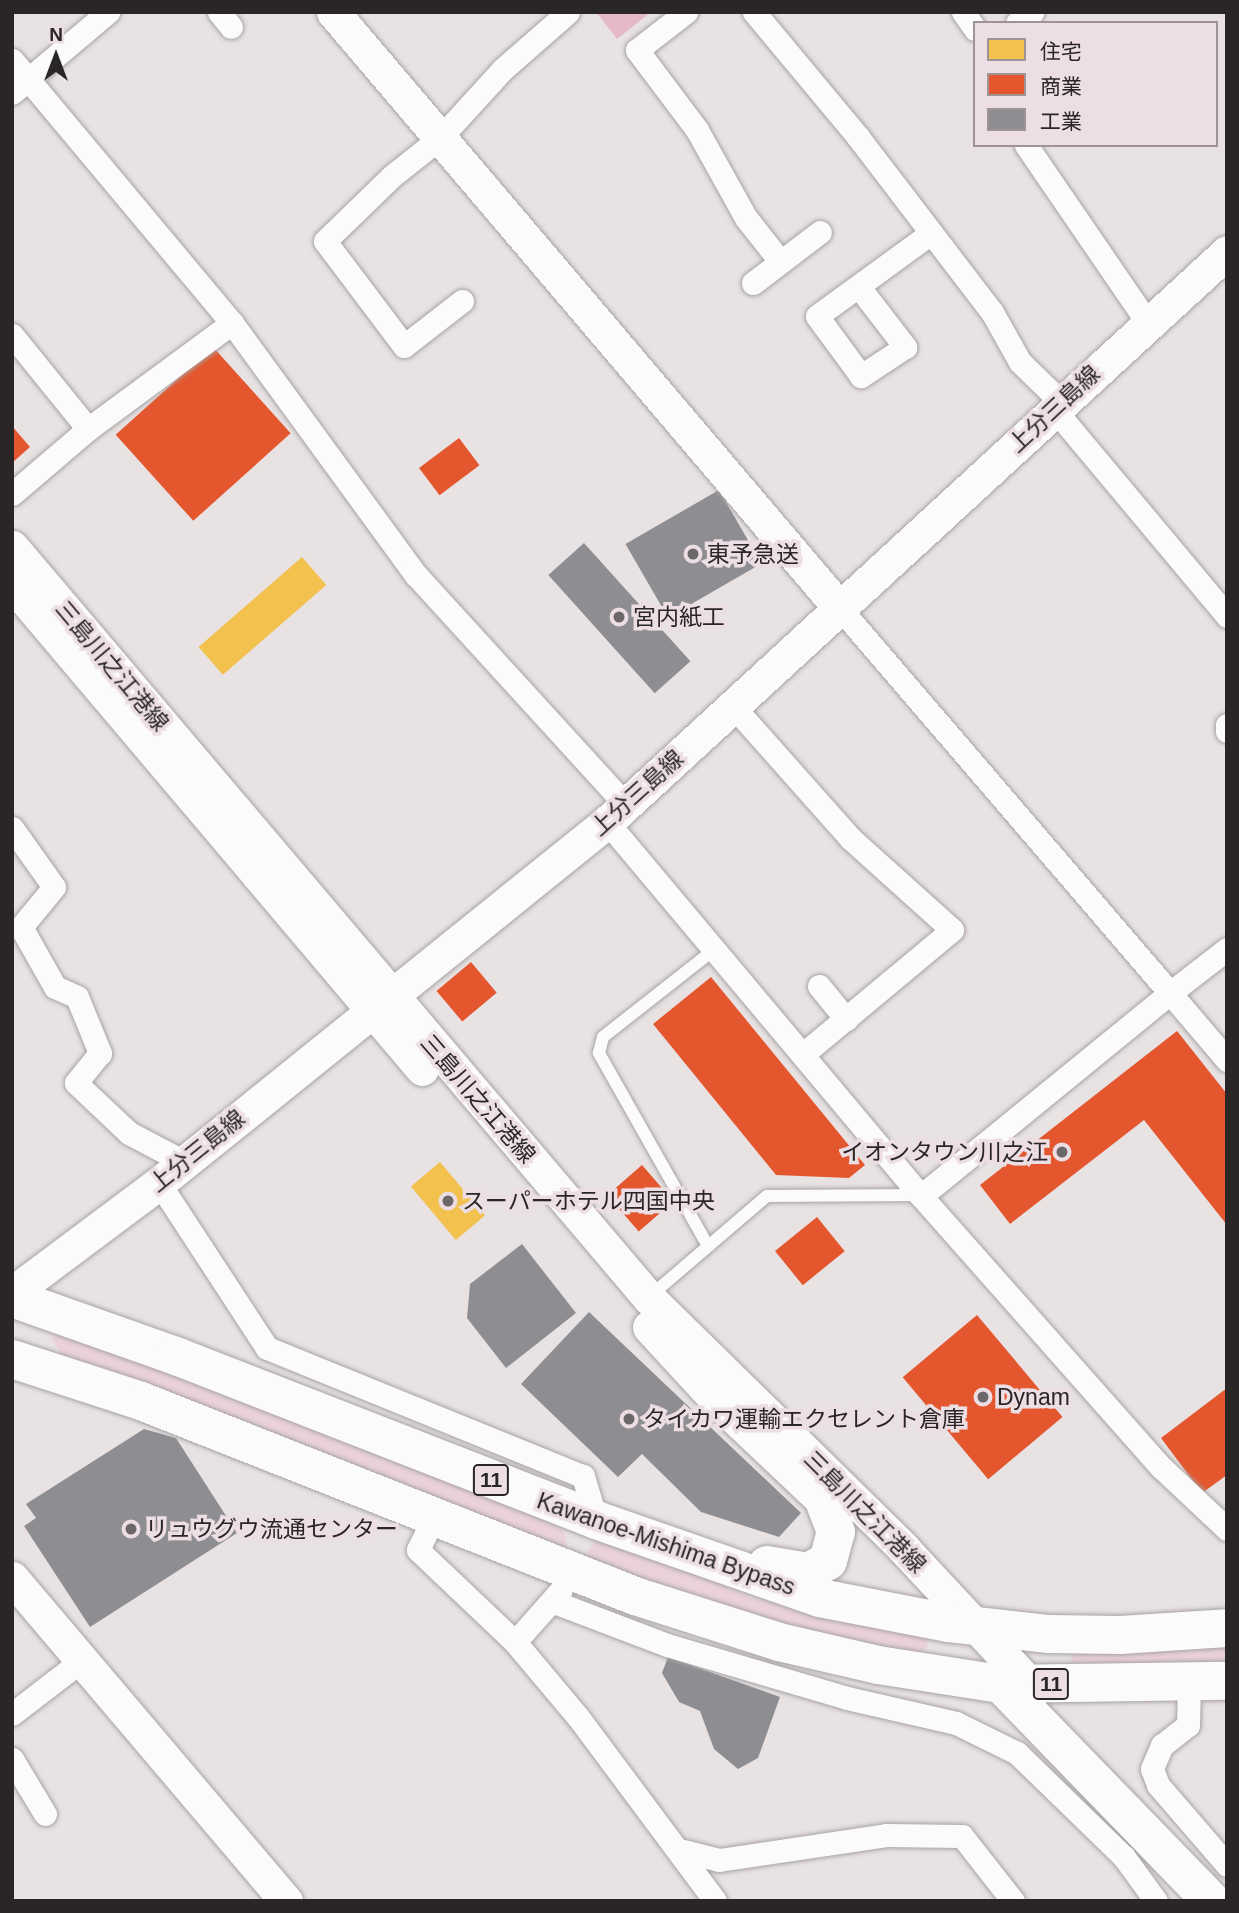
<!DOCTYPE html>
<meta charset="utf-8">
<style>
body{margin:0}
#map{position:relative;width:1239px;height:1913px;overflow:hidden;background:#e8e2e3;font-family:Helvetica,"Noto Sans JP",sans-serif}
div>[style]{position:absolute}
.green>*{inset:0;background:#ead2d8}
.water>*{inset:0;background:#e5bac6}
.homes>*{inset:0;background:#f2c14e;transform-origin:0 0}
.shops>*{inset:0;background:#e4572e;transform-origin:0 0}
.industry>*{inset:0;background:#8d8d92;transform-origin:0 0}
.roads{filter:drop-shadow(0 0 2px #a8a3a4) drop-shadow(0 0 2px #a8a3a4)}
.lane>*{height:12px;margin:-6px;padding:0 6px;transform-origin:6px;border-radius:6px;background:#fcfbfb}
.street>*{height:23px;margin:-11.5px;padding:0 11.5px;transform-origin:11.5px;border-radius:11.5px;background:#fcfbfb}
.secondary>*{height:33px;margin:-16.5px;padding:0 16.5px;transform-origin:16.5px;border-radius:16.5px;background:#fcfbfb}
.highway>*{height:38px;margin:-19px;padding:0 19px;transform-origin:19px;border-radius:19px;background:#fcfbfb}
.dots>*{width:19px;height:19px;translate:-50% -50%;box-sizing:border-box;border:4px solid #ecdee2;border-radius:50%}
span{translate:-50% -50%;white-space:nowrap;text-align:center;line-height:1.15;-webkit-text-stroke:7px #ecdee2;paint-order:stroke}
.shield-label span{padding:2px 5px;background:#ecdee2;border:2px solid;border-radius:5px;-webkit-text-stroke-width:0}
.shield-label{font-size:21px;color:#2a2627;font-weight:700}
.street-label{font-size:23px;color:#2a2627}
.poi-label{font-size:23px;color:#2a2627}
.left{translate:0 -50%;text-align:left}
.right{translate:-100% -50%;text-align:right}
.frame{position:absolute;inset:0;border:14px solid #2a2627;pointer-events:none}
.legend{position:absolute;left:973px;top:21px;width:245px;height:126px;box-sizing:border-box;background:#ecdee2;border:2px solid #9e9497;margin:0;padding:9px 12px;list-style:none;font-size:21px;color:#2a2627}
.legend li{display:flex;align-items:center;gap:14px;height:35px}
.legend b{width:35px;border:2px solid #9e9497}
.north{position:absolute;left:21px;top:21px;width:70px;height:70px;-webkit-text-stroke:5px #ecdee2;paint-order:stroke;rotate:0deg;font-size:19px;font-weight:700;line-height:28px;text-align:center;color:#2a2627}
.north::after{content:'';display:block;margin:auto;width:24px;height:32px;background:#2a2627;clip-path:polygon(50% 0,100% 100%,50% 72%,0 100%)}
</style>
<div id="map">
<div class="green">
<div style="clip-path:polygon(62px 1327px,531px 1514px,563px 1530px,567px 1545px,563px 1556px,63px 1357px,52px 1340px)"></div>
<div style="clip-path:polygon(596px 1538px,683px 1568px,751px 1598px,928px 1639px,927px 1647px,919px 1654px,758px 1622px,585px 1557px)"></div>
<div style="clip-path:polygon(1227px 1641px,1227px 1663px,1092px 1666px,1070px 1661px,1077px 1649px)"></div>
</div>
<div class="water">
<div style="clip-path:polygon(596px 12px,651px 12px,617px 39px)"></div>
</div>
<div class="homes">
<div style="left:302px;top:557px;width:37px;height:137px;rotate:49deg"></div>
<div style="left:440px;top:1162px;width:70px;height:38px;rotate:50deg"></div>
</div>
<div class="shops">
<div style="left:213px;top:347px;width:116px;height:131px;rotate:48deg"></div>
<div style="clip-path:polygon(12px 426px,30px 447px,12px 463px)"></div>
<div style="left:459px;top:438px;width:34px;height:50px;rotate:53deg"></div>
<div style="left:471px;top:962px;width:40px;height:45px;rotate:50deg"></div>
<div style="clip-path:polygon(711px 977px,865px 1165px,849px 1178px,776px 1175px,653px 1024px)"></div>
<div style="clip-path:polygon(1177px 1031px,1227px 1094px,1227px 1225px,1144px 1120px,1010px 1224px,980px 1185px)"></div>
<div style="left:642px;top:1165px;width:48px;height:46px;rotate:49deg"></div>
<div style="left:817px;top:1217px;width:44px;height:54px;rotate:51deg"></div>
<div style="left:977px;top:1315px;width:133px;height:97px;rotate:50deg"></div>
<div style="clip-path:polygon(1227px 1388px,1227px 1475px,1202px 1493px,1161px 1438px)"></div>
</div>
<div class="industry">
<div style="left:719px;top:490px;width:85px;height:108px;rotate:60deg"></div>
<div style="left:584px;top:543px;width:159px;height:48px;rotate:48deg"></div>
<div style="clip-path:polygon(522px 1244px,576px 1313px,506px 1368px,467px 1318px,470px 1284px)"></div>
<div style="clip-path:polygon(589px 1312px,801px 1513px,779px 1537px,701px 1512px,642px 1454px,618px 1477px,521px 1384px)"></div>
<div style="clip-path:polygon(144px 1429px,176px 1438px,237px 1533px,90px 1627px,24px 1526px,36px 1518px,26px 1504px)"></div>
<div style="clip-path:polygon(668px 1657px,780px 1697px,758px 1758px,738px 1769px,714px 1749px,700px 1711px,679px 1702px,662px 1673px)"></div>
</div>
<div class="roads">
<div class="lane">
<div style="left:708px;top:1246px;width:222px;rotate:-119.5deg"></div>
<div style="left:599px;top:1053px;width:16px;rotate:-76deg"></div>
<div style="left:603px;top:1037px;width:142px;rotate:-38.2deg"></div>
<div style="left:649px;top:1297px;width:155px;rotate:-40.6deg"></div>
<div style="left:767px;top:1196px;width:152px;rotate:-0.4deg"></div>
</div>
<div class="street">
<div style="left:219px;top:12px;width:19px;rotate:51deg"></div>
<div style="left:686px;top:12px;width:62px;rotate:142.2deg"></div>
<div style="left:637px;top:50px;width:100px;rotate:53.1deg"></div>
<div style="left:697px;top:130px;width:101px;rotate:60.9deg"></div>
<div style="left:746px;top:218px;width:55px;rotate:51.7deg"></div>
<div style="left:754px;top:12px;width:163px;rotate:50.2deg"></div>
<div style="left:858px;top:137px;width:220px;rotate:52.6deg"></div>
<div style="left:992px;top:312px;width:57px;rotate:60.8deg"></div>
<div style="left:1020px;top:362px;width:57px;rotate:44.3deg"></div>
<div style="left:963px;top:12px;width:21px;rotate:55deg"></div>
<div style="left:1017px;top:23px;width:19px;rotate:-36deg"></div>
<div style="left:12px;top:60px;width:343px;rotate:50.1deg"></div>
<div style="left:232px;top:323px;width:312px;rotate:53.9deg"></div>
<div style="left:416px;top:575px;width:311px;rotate:47.6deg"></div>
<div style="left:12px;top:93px;width:126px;rotate:-40.2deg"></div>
<div style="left:1026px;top:145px;width:216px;rotate:55.6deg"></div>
<div style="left:753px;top:283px;width:84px;rotate:-37.3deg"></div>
<div style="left:859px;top:287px;width:76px;rotate:52.5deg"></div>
<div style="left:905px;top:347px;width:53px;rotate:146.6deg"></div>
<div style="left:861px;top:376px;width:74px;rotate:-126.3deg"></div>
<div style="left:817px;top:316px;width:141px;rotate:-36.1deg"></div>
<div style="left:462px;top:301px;width:73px;rotate:142.2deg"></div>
<div style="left:404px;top:346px;width:131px;rotate:-127deg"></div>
<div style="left:325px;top:241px;width:93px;rotate:-44.1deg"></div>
<div style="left:392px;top:176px;width:61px;rotate:-38.4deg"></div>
<div style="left:440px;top:138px;width:93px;rotate:-47.6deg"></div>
<div style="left:503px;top:69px;width:86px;rotate:-41.2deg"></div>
<div style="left:12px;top:335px;width:121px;rotate:51deg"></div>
<div style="left:1054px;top:409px;width:270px;rotate:50.1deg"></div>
<div style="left:12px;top:494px;width:100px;rotate:-40.5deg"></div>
<div style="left:88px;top:429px;width:179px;rotate:-36.4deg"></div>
<div style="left:837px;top:605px;width:511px;rotate:49.36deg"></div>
<div style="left:1170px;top:993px;width:72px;rotate:-37.7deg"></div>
<div style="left:732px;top:705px;width:178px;rotate:48.4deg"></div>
<div style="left:850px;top:838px;width:137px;rotate:42deg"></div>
<div style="left:952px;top:930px;width:194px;rotate:140.2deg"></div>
<div style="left:1227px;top:725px;width:6px;rotate:90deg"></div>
<div style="left:607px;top:822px;width:488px;rotate:50deg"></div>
<div style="left:921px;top:1196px;width:363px;rotate:48.5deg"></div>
<div style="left:1162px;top:1468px;width:89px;rotate:43.2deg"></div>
<div style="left:12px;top:828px;width:72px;rotate:54.6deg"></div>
<div style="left:54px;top:887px;width:52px;rotate:129.5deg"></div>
<div style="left:21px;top:927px;width:69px;rotate:60.5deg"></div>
<div style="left:55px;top:987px;width:24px;rotate:24deg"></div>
<div style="left:77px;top:997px;width:61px;rotate:67.7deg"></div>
<div style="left:100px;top:1053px;width:38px;rotate:129deg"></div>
<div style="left:76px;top:1083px;width:73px;rotate:43.3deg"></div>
<div style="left:129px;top:1133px;width:60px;rotate:27.8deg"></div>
<div style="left:819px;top:986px;width:43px;rotate:50.7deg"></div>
<div style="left:159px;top:1183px;width:197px;rotate:56.8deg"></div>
<div style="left:267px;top:1348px;width:341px;rotate:22.1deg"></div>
<div style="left:583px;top:1476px;width:46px;rotate:73.5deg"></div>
<div style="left:921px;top:1196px;width:321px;rotate:-39.2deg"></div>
<div style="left:1170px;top:993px;width:88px;rotate:49.6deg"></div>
<div style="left:433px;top:1519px;width:34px;rotate:116deg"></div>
<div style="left:418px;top:1550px;width:134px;rotate:43.5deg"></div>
<div style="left:515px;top:1642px;width:98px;rotate:50deg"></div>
<div style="left:578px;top:1717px;width:229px;rotate:53.3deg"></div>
<div style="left:554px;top:1602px;width:121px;rotate:20.8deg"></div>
<div style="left:667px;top:1645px;width:188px;rotate:16.4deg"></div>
<div style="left:847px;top:1698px;width:112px;rotate:12.9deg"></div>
<div style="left:956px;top:1723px;width:68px;rotate:26.2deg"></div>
<div style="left:1017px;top:1753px;width:149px;rotate:44.2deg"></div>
<div style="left:1124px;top:1857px;width:54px;rotate:54deg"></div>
<div style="left:515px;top:1642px;width:69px;rotate:-48.5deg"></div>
<div style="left:1189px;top:1682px;width:43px;rotate:91.3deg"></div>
<div style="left:1188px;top:1725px;width:33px;rotate:142deg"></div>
<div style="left:1162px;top:1745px;width:26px;rotate:113deg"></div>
<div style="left:1152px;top:1769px;width:17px;rotate:69deg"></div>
<div style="left:1158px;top:1785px;width:106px;rotate:49.2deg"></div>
<div style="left:12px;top:1714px;width:88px;rotate:-37.6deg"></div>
<div style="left:12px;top:1759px;width:64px;rotate:59deg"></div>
<div style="left:683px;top:1851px;width:37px;rotate:14deg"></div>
<div style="left:719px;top:1860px;width:169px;rotate:-8.5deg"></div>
<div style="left:886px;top:1835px;width:76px;rotate:0.8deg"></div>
<div style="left:962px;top:1836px;width:83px;rotate:51.9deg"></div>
</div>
<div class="secondary">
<div style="left:333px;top:12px;width:778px;rotate:49.64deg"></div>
<div style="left:12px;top:547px;width:985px;rotate:49.7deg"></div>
<div style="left:649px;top:1298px;width:359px;rotate:44.5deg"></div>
<div style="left:905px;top:1550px;width:183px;rotate:47deg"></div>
<div style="left:12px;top:584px;width:635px;rotate:49.79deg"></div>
<div style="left:12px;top:1293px;width:184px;rotate:-36.8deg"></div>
<div style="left:159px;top:1183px;width:575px;rotate:-38.86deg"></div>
<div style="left:607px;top:822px;width:842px;rotate:-42.59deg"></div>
<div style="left:649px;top:1327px;width:100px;rotate:47.4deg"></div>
<div style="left:717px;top:1401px;width:150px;rotate:43.4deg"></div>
<div style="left:12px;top:1578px;width:424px;rotate:49.7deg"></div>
</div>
<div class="highway">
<div style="left:12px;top:1298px;width:174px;rotate:19.5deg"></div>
<div style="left:176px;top:1356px;width:451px;rotate:21.3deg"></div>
<div style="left:596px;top:1520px;width:237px;rotate:19.2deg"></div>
<div style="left:820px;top:1598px;width:131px;rotate:11deg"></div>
<div style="left:949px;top:1623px;width:101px;rotate:6.3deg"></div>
<div style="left:1049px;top:1634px;width:71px;rotate:0.8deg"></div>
<div style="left:1120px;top:1635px;width:107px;rotate:-3.7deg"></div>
<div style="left:12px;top:1359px;width:136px;rotate:18deg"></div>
<div style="left:141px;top:1401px;width:531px;rotate:21.54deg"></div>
<div style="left:635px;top:1596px;width:151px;rotate:17.7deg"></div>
<div style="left:779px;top:1642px;width:102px;rotate:13.1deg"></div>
<div style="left:878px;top:1665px;width:124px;rotate:8.8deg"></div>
<div style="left:1001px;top:1684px;width:226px;rotate:-0.8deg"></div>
<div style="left:767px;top:1565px;width:42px;rotate:9.7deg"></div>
<div style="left:808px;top:1572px;width:23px;rotate:-29deg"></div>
<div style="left:828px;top:1561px;width:30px;rotate:-75deg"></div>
<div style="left:836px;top:1532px;width:31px;rotate:-111deg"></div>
<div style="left:1001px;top:1684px;width:302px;rotate:45.9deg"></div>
</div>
</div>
<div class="dots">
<div style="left:693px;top:554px;background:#6c6869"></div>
<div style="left:619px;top:617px;background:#6c6869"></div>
<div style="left:1062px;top:1152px;background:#6c6869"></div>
<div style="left:448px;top:1201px;background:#6c6869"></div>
<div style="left:983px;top:1397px;background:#6c6869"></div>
<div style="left:629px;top:1419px;background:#6c6869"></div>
<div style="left:131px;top:1529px;background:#6c6869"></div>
</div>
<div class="shield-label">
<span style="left:491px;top:1480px">11</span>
<span style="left:1051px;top:1684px">11</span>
</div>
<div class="street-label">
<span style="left:1054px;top:409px;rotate:-43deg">上分三島線</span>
<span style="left:112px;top:666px;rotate:50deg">三島川之江港線</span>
<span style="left:637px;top:793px;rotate:-42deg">上分三島線</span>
<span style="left:478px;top:1099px;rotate:49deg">三島川之江港線</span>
<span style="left:197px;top:1151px;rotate:-39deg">上分三島線</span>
<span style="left:865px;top:1512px;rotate:45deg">三島川之江港線</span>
<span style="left:666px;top:1544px;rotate:19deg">Kawanoe-Mishima Bypass</span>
</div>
<div class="poi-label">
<span class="left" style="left:707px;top:554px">東予急送</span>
<span class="left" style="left:633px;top:617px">宮内紙工</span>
<span class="right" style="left:1048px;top:1152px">イオンタウン川之江</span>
<span class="left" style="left:462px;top:1201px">スーパーホテル四国中央</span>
<span class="left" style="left:997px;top:1397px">Dynam</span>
<span class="left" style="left:643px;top:1419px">タイカワ運輸エクセレント倉庫</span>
<span class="left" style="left:145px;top:1529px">リュウグウ流通センター</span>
</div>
<div class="frame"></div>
<ul class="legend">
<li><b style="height:19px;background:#f2c14e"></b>住宅</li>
<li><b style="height:19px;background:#e4572e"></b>商業</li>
<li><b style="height:19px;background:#8d8d92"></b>工業</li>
</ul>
<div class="north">N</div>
</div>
